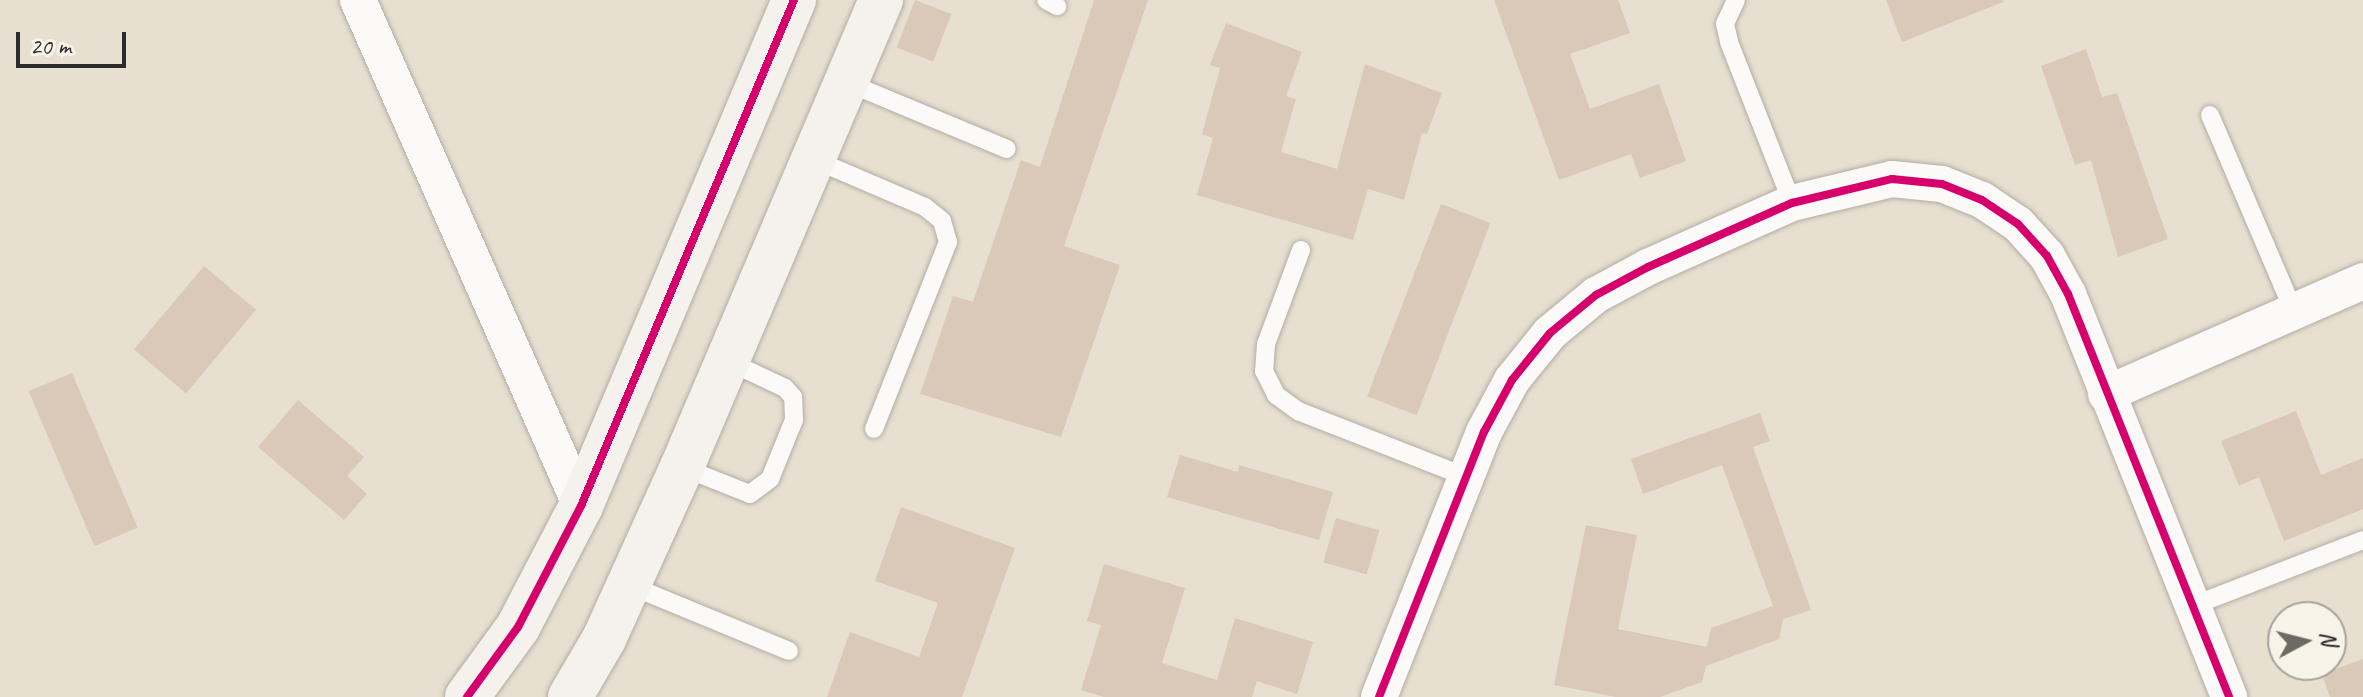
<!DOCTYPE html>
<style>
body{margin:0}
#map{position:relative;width:2363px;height:697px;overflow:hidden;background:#e7dfd0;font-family:Caveat,sans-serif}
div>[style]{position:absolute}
.building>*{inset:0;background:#dac8b9;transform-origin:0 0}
.roads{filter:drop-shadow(0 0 2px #b2ada3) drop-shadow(0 0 2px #b2ada3)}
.lane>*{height:18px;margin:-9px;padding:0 9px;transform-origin:9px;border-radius:9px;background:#fbfaf8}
.street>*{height:36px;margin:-18px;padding:0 18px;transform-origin:18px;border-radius:18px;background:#fbfaf8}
.secondary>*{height:44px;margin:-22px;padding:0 22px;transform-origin:22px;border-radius:22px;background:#f5f2ed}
.cycleway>*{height:8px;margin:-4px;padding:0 4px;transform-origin:4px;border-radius:4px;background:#d6006c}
span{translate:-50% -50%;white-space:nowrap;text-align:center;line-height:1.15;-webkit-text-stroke:8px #f7f3e8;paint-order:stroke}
.north{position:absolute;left:2267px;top:601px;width:80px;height:80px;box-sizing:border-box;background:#f7f3e8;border:2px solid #a5a39c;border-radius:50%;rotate:83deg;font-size:22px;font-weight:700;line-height:32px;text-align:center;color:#2b2b2b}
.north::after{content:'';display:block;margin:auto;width:28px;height:36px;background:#6d6a65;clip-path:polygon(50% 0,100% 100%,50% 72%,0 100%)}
.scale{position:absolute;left:16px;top:32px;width:110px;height:36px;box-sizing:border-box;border:4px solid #2b2b2b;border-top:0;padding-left:10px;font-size:24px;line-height:28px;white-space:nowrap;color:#2b2b2b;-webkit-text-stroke:6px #f7f3e8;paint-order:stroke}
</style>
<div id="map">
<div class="building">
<div style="left:915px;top:0;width:39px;height:51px;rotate:21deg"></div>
<div style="clip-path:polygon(1094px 0,1148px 0,1064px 246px,1120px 265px,1061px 437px,920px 394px,953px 296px,973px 302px,1021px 160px,1040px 167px)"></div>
<div style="clip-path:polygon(1494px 0,1618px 0,1630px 33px,1570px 54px,1590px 109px,1659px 84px,1686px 161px,1640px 178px,1631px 154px,1559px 180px)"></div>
<div style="clip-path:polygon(1886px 0,2003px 0,2003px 2px,1902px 42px)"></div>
<div style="clip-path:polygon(1226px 23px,1302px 52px,1286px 96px,1296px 99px,1281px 152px,1337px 169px,1365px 64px,1442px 93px,1427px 134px,1422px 133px,1404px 200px,1368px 189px,1353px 240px,1197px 195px,1213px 138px,1202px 134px,1220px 68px,1210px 65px)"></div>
<div style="clip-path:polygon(2086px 49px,2102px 97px,2117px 93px,2168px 239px,2118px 257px,2091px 160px,2075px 165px,2041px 66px)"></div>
<div style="left:1441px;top:204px;width:53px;height:206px;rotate:21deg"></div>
<div style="left:204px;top:266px;width:68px;height:109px;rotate:40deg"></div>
<div style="left:72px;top:373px;width:168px;height:47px;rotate:67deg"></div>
<div style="clip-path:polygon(298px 400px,364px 457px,347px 476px,367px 494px,344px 520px,258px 447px)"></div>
<div style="clip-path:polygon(2296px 411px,2321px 475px,2363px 458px,2363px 509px,2284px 541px,2259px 477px,2239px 486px,2221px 441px)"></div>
<div style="clip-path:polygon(1760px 413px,1770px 441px,1753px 447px,1811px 610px,1783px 619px,1779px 639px,1706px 666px,1702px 682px,1660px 697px,1616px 697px,1554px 685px,1586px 525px,1637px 535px,1618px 629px,1707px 647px,1711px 628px,1773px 606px,1722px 465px,1643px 494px,1631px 459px)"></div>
<div style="clip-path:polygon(1180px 455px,1238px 472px,1239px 465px,1333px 492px,1319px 540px,1167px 497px)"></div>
<div style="clip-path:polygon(901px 507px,1015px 548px,962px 697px,827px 697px,850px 632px,919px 657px,938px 603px,875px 581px)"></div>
<div style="left:1336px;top:518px;width:45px;height:46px;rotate:16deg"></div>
<div style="clip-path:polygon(1104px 564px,1185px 588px,1162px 663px,1217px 680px,1235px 618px,1313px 642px,1297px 694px,1257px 681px,1252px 697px,1104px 697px,1081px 690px,1101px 625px,1087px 621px)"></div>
<div style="clip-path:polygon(2363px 659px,2363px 697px,2330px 697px,2322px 674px)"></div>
</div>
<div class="roads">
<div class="lane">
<div style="left:1046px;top:0;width:13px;rotate:29deg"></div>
<div style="left:1736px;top:0;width:26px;rotate:115deg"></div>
<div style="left:1725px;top:24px;width:18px;rotate:77deg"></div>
<div style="left:1729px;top:42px;width:173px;rotate:68.6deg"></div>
<div style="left:846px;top:82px;width:174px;rotate:22.6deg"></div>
<div style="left:2210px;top:115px;width:214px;rotate:66.9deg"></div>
<div style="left:813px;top:159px;width:122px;rotate:23.2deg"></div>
<div style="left:925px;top:207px;width:22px;rotate:39deg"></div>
<div style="left:942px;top:221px;width:22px;rotate:74deg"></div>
<div style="left:948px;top:242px;width:201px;rotate:111.6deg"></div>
<div style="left:1301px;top:250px;width:100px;rotate:110.4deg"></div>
<div style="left:1266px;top:344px;width:27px;rotate:94deg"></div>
<div style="left:1264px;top:371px;width:27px;rotate:63deg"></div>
<div style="left:1276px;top:395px;width:27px;rotate:36deg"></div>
<div style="left:1298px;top:411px;width:180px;rotate:21.4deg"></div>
<div style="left:682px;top:467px;width:73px;rotate:21.7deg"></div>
<div style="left:750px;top:494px;width:25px;rotate:-37deg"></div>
<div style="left:770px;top:479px;width:64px;rotate:-67.9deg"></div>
<div style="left:794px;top:420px;width:23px;rotate:-92deg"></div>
<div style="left:793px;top:397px;width:12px;rotate:-132deg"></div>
<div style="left:785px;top:388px;width:63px;rotate:-154.7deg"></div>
<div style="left:629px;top:585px;width:173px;rotate:22.4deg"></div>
<div style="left:2192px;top:606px;width:183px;rotate:-21.1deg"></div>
</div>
<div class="street">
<div style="left:358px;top:0;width:553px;rotate:66.22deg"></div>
<div style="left:2106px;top:394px;width:281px;rotate:-23.7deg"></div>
<div style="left:1379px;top:697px;width:285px;rotate:-68.4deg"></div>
<div style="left:1484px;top:432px;width:59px;rotate:-61.7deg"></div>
<div style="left:1512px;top:380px;width:60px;rotate:-51deg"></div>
<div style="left:1550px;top:333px;width:60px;rotate:-39.6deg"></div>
<div style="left:1596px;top:295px;width:59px;rotate:-28.3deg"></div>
<div style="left:1648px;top:267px;width:158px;rotate:-24deg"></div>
<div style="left:1792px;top:203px;width:103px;rotate:-13.5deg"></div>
<div style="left:1892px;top:179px;width:50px;rotate:5.7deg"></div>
<div style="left:1942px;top:184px;width:43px;rotate:21.8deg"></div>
<div style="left:1982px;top:200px;width:43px;rotate:33.7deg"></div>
<div style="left:2018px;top:224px;width:43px;rotate:47.8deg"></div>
<div style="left:2047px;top:256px;width:43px;rotate:61.1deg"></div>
<div style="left:2068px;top:294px;width:434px;rotate:68.2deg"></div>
</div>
<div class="secondary">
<div style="left:467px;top:697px;width:87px;rotate:-53.9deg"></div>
<div style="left:518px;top:627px;width:136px;rotate:-62.5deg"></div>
<div style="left:581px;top:506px;width:549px;rotate:-67.17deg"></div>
<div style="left:570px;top:697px;width:67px;rotate:-59.6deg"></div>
<div style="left:604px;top:639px;width:189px;rotate:-65.6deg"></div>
<div style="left:682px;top:467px;width:508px;rotate:-66.92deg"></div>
</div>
</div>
<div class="cycleway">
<div style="left:467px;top:697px;width:87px;rotate:-53.9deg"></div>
<div style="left:518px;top:627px;width:136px;rotate:-62.5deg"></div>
<div style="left:581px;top:506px;width:549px;rotate:-67.17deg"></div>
<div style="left:1379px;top:697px;width:285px;rotate:-68.4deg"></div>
<div style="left:1484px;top:432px;width:59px;rotate:-61.7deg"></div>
<div style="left:1512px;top:380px;width:60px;rotate:-51deg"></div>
<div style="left:1550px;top:333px;width:60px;rotate:-39.6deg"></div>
<div style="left:1596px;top:295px;width:59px;rotate:-28.3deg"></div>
<div style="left:1648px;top:267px;width:158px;rotate:-24deg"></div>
<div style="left:1792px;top:203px;width:103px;rotate:-13.5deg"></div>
<div style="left:1892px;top:179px;width:50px;rotate:5.7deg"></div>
<div style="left:1942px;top:184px;width:43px;rotate:21.8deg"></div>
<div style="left:1982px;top:200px;width:43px;rotate:33.7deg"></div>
<div style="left:2018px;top:224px;width:43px;rotate:47.8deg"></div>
<div style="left:2047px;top:256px;width:43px;rotate:61.1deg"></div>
<div style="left:2068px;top:294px;width:434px;rotate:68.2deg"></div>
</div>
<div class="north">N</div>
<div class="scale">20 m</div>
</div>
